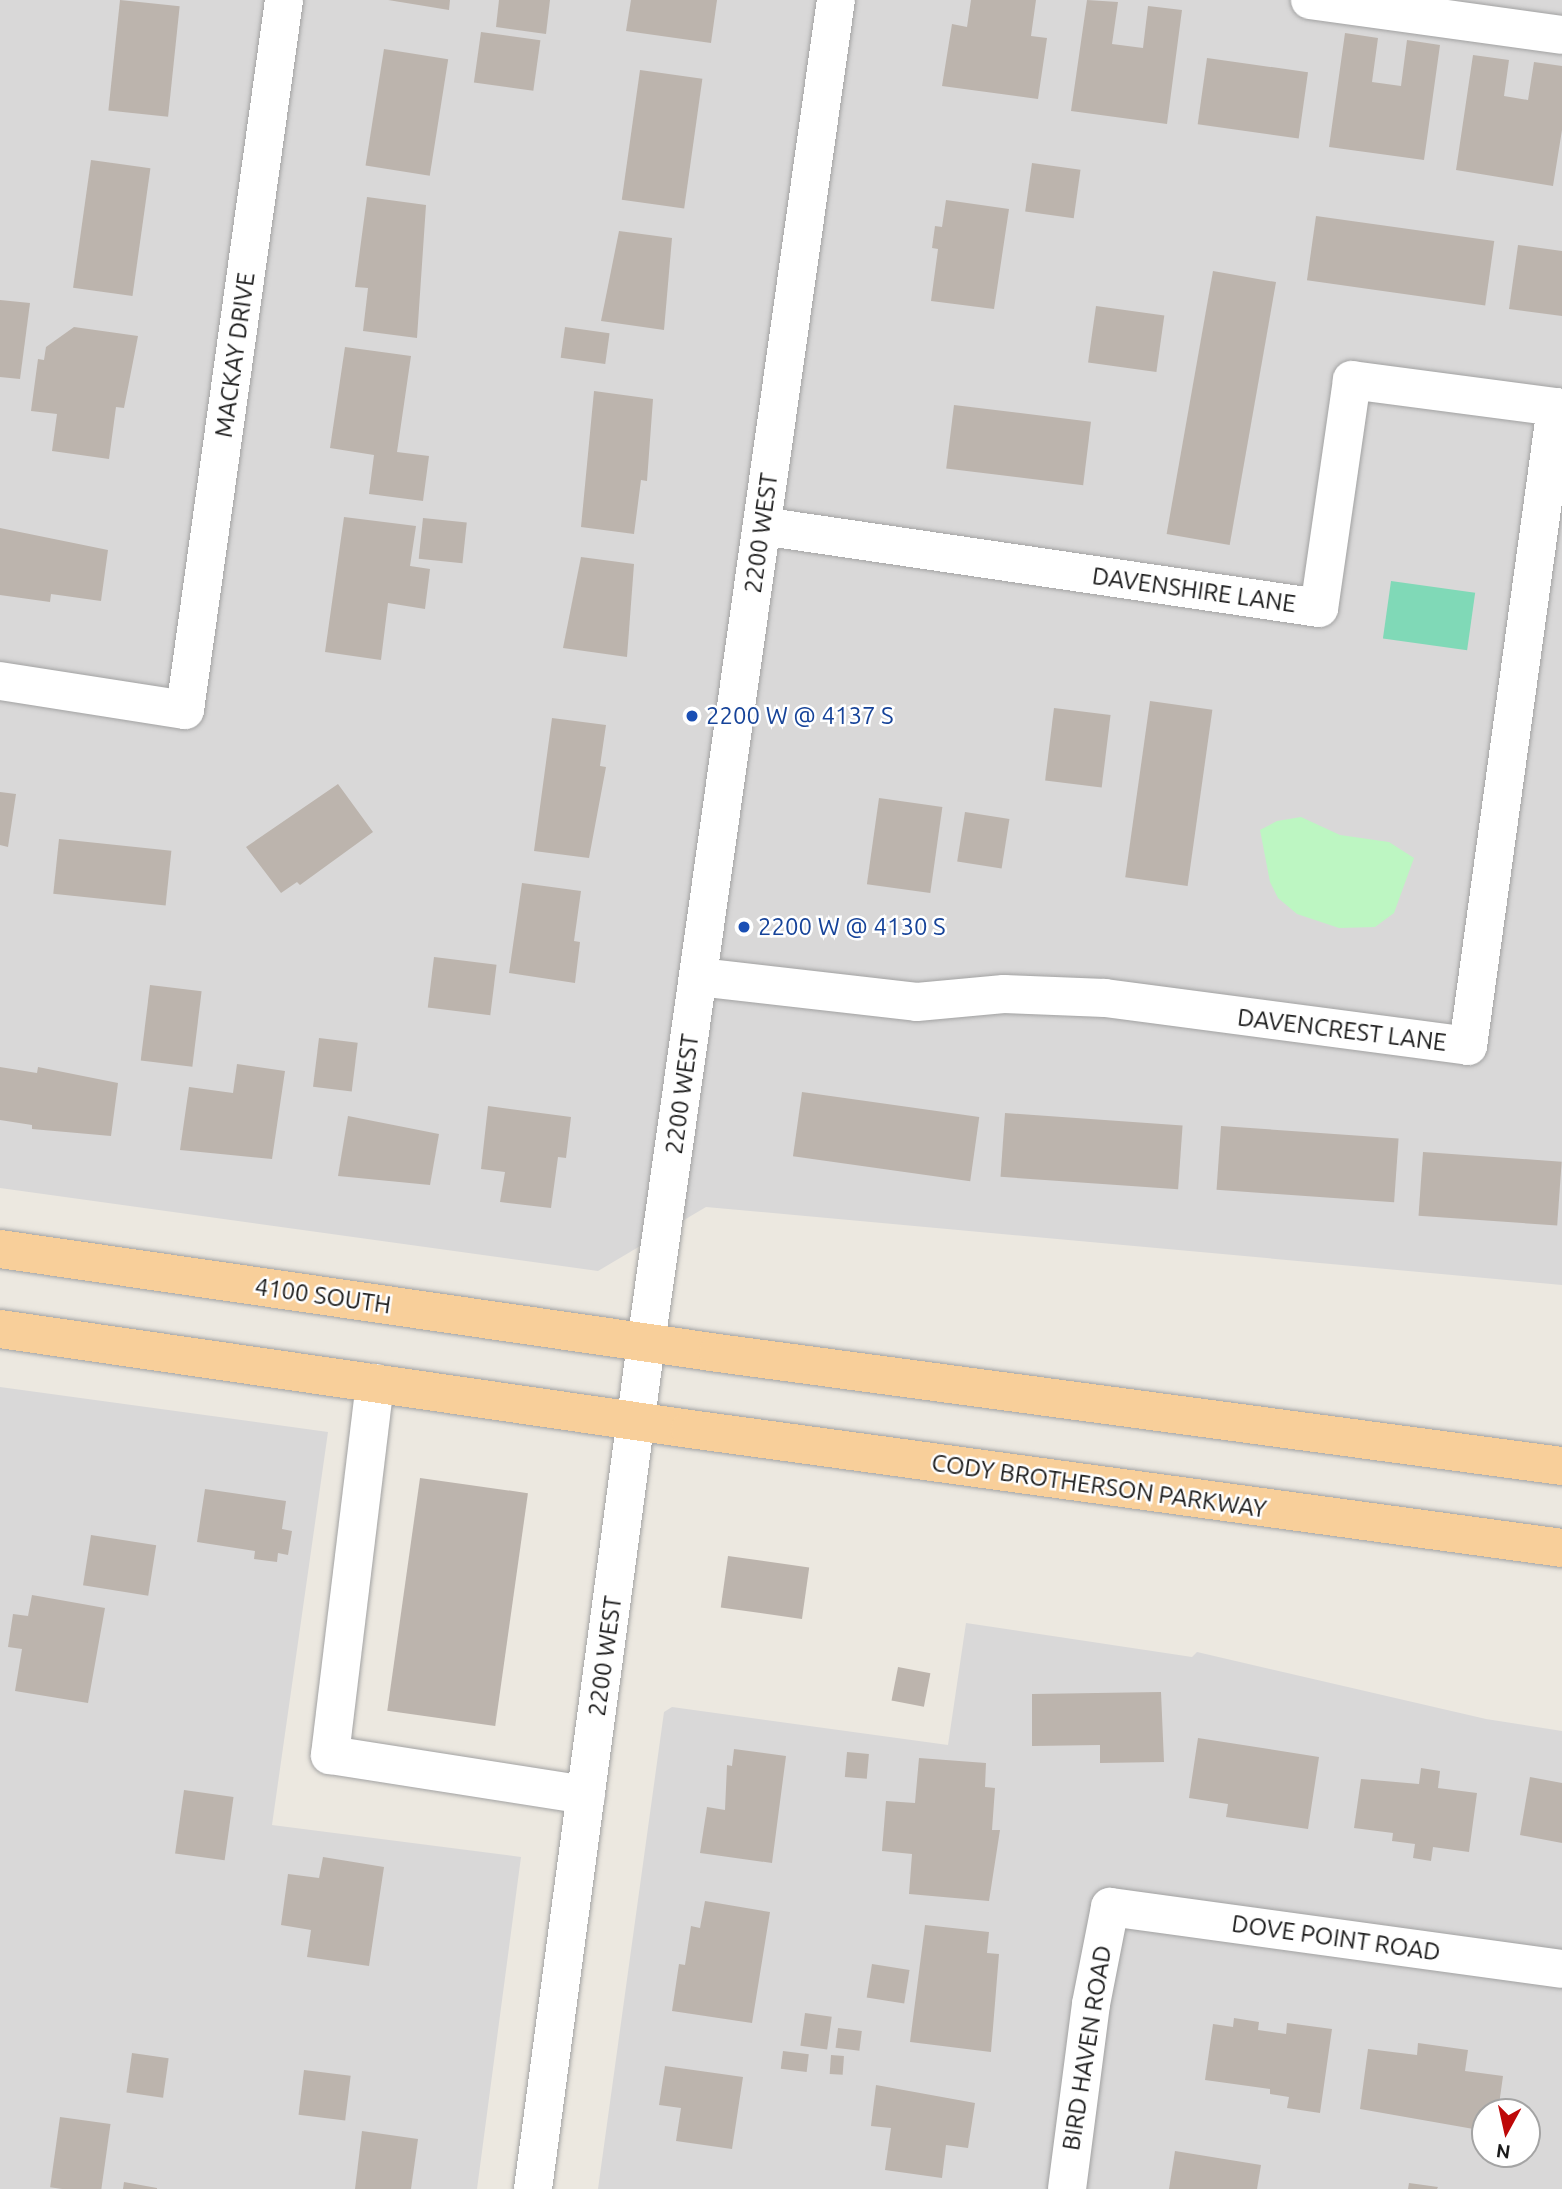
<!DOCTYPE html>
<style>
body{margin:0}
#map{position:relative;width:1562px;height:2189px;overflow:hidden;background:#ece8e0;font-family:Ubuntu,sans-serif}
div>[style]{position:absolute}
.residential>*{inset:0;background:#d9d8d8}
.park>*{inset:0;background:#bdf6c2}
.pitch>*{inset:0;background:#80d9b7;transform-origin:0 0}
.building>*{inset:0;background:#bcb4ad;transform-origin:0 0}
.roads{filter:drop-shadow(0 0 2px #a2a2a2) drop-shadow(0 0 2px #a2a2a2)}
.minor>*{height:38px;margin:-19px;padding:0 19px;transform-origin:19px;border-radius:19px;background:#fff}
.major>*{height:38px;margin:-19px;padding:0 19px;transform-origin:19px;border-radius:19px;background:#f8cf9a}
.dots>*{width:19px;height:19px;translate:-50% -50%;box-sizing:border-box;border:4px solid #fff;border-radius:50%}
span{translate:-50% -50%;white-space:nowrap;text-align:center;line-height:1.15;-webkit-text-stroke:5px #fff;paint-order:stroke}
.street-label{font-size:24px;color:#1b1b1b}
.transit-label{font-size:24px;color:#164399}
.left{translate:0 -50%;text-align:left}
.north{position:absolute;left:1471px;top:2098px;width:70px;height:70px;box-sizing:border-box;background:#fff;border:2px solid #a4a4a4;border-radius:50%;rotate:188deg;font-size:19px;font-weight:700;line-height:28px;text-align:center;color:#1b1b1b}
.north::after{content:'';display:block;margin:auto;width:24px;height:32px;background:#be0808;clip-path:polygon(50% 0,100% 100%,50% 72%,0 100%)}
</style>
<div id="map">
<div class="residential">
<div style="clip-path:polygon(0 0,1562px 0,1562px 1285px,706px 1207px,598px 1271px,0 1188px)"></div>
<div style="clip-path:polygon(0 1387px,328px 1432px,272px 1825px,521px 1857px,477px 2189px,0 2189px)"></div>
<div style="clip-path:polygon(evenodd,966px 1623px,1192px 1657px,1197px 1652px,1486px 1719px,1562px 1731px,1562px 2189px,598px 2189px,664px 1712px,672px 1707px,948px 1745px,966px 1623px,1485px 2112px,1527px 2112px,1527px 2154px,1485px 2154px,1485px 2112px)"></div>
</div>
<div class="park">
<div style="clip-path:polygon(1301px 817px,1340px 835px,1389px 842px,1414px 858px,1394px 913px,1375px 927px,1339px 928px,1297px 914px,1278px 898px,1270px 882px,1260px 830px,1277px 821px)"></div>
</div>
<div class="pitch">
<div style="left:1391px;top:581px;width:85px;height:58px;rotate:8deg"></div>
</div>
<div class="building">
<div style="left:120px;top:0;width:60px;height:111px;rotate:6deg"></div>
<div style="clip-path:polygon(388px 0,450px 0,449px 10px)"></div>
<div style="clip-path:polygon(499px 0,550px 0,546px 34px,496px 27px)"></div>
<div style="clip-path:polygon(631px 0,717px 0,711px 43px,626px 31px)"></div>
<div style="clip-path:polygon(971px 0,1036px 0,1031px 36px,1047px 38px,1038px 99px,942px 86px,952px 24px,967px 27px)"></div>
<div style="clip-path:polygon(1087px 0,1118px 2px,1112px 44px,1143px 48px,1148px 6px,1182px 10px,1167px 124px,1071px 111px)"></div>
<div style="left:481px;top:32px;width:60px;height:51px;rotate:8deg"></div>
<div style="clip-path:polygon(1345px 33px,1378px 38px,1372px 82px,1401px 86px,1407px 40px,1440px 45px,1424px 160px,1329px 147px)"></div>
<div style="left:384px;top:49px;width:65px;height:118px;rotate:9deg"></div>
<div style="clip-path:polygon(1473px 55px,1509px 60px,1504px 96px,1528px 100px,1534px 62px,1562px 66px,1562px 130px,1553px 186px,1456px 170px)"></div>
<div style="left:1207px;top:58px;width:102px;height:67px;rotate:8deg"></div>
<div style="left:640px;top:70px;width:63px;height:131px;rotate:8deg"></div>
<div style="left:91px;top:160px;width:60px;height:129px;rotate:8deg"></div>
<div style="left:1032px;top:163px;width:49px;height:49px;rotate:8deg"></div>
<div style="clip-path:polygon(367px 197px,426px 205px,417px 338px,363px 331px,368px 288px,355px 287px)"></div>
<div style="clip-path:polygon(946px 200px,1009px 209px,994px 309px,931px 301px,938px 249px,932px 248px,935px 226px,942px 227px)"></div>
<div style="left:1316px;top:216px;width:180px;height:65px;rotate:8deg"></div>
<div style="clip-path:polygon(619px 231px,672px 238px,664px 330px,601px 321px)"></div>
<div style="clip-path:polygon(1518px 245px,1562px 251px,1562px 316px,1509px 309px)"></div>
<div style="left:1213px;top:271px;width:64px;height:267px;rotate:10deg"></div>
<div style="clip-path:polygon(0 300px,30px 303px,20px 379px,0 377px)"></div>
<div style="left:1096px;top:306px;width:69px;height:57px;rotate:8deg"></div>
<div style="clip-path:polygon(74px 327px,138px 336px,124px 408px,116px 407px,109px 459px,52px 451px,57px 414px,31px 411px,38px 359px,44px 360px,46px 347px)"></div>
<div style="left:565px;top:327px;width:45px;height:31px;rotate:8deg"></div>
<div style="clip-path:polygon(345px 347px,411px 356px,397px 452px,429px 456px,423px 501px,369px 494px,374px 455px,330px 448px)"></div>
<div style="clip-path:polygon(594px 391px,653px 399px,647px 481px,641px 480px,634px 534px,581px 527px)"></div>
<div style="left:954px;top:405px;width:138px;height:64px;rotate:7deg"></div>
<div style="clip-path:polygon(344px 517px,416px 526px,410px 566px,430px 569px,425px 609px,388px 603px,381px 660px,325px 652px)"></div>
<div style="left:423px;top:518px;width:44px;height:41px;rotate:6deg"></div>
<div style="clip-path:polygon(0 528px,108px 550px,101px 601px,51px 594px,50px 602px,0 595px)"></div>
<div style="clip-path:polygon(581px 557px,634px 564px,627px 657px,563px 648px)"></div>
<div style="left:1150px;top:701px;width:63px;height:178px;rotate:8deg"></div>
<div style="left:1054px;top:708px;width:57px;height:73px;rotate:7deg"></div>
<div style="clip-path:polygon(552px 718px,606px 725px,600px 766px,606px 767px,589px 858px,534px 851px)"></div>
<div style="clip-path:polygon(338px 784px,373px 832px,300px 885px,297px 882px,281px 893px,246px 847px)"></div>
<div style="clip-path:polygon(0 792px,16px 794px,8px 847px,0 845px)"></div>
<div style="left:879px;top:798px;width:64px;height:87px;rotate:8deg"></div>
<div style="left:965px;top:812px;width:45px;height:50px;rotate:9deg"></div>
<div style="left:59px;top:839px;width:113px;height:55px;rotate:6deg"></div>
<div style="clip-path:polygon(522px 883px,581px 891px,574px 941px,580px 942px,575px 983px,509px 973px)"></div>
<div style="left:434px;top:957px;width:63px;height:51px;rotate:7deg"></div>
<div style="left:150px;top:985px;width:52px;height:76px;rotate:7deg"></div>
<div style="left:319px;top:1038px;width:39px;height:49px;rotate:7deg"></div>
<div style="clip-path:polygon(237px 1064px,285px 1071px,272px 1159px,180px 1150px,189px 1087px,233px 1093px)"></div>
<div style="clip-path:polygon(0 1067px,37px 1073px,38px 1067px,118px 1083px,111px 1136px,32px 1129px,32px 1125px,0 1120px)"></div>
<div style="left:802px;top:1092px;width:179px;height:65px;rotate:8deg"></div>
<div style="clip-path:polygon(488px 1106px,571px 1117px,566px 1158px,558px 1157px,551px 1208px,500px 1202px,505px 1172px,481px 1169px)"></div>
<div style="left:1005px;top:1113px;width:178px;height:64px;rotate:4deg"></div>
<div style="clip-path:polygon(348px 1116px,439px 1134px,430px 1185px,338px 1176px)"></div>
<div style="left:1221px;top:1126px;width:178px;height:64px;rotate:4deg"></div>
<div style="left:1423px;top:1152px;width:139px;height:64px;rotate:4deg"></div>
<div style="left:420px;top:1478px;width:109px;height:235px;rotate:8deg"></div>
<div style="clip-path:polygon(205px 1489px,286px 1501px,282px 1529px,292px 1531px,288px 1555px,278px 1553px,277px 1562px,254px 1559px,255px 1551px,197px 1542px)"></div>
<div style="left:91px;top:1535px;width:66px;height:51px;rotate:9deg"></div>
<div style="left:728px;top:1556px;width:82px;height:52px;rotate:8deg"></div>
<div style="clip-path:polygon(32px 1595px,105px 1608px,88px 1703px,15px 1691px,22px 1649px,8px 1647px,13px 1614px,28px 1616px)"></div>
<div style="left:898px;top:1667px;width:33px;height:34px;rotate:11deg"></div>
<div style="clip-path:polygon(1161px 1692px,1164px 1762px,1100px 1763px,1100px 1745px,1032px 1746px,1032px 1694px)"></div>
<div style="clip-path:polygon(1198px 1738px,1319px 1757px,1308px 1829px,1226px 1817px,1228px 1804px,1189px 1798px)"></div>
<div style="clip-path:polygon(734px 1749px,786px 1756px,772px 1863px,700px 1853px,707px 1807px,725px 1810px,727px 1765px,732px 1766px)"></div>
<div style="left:847px;top:1752px;width:22px;height:25px;rotate:5deg"></div>
<div style="clip-path:polygon(919px 1758px,986px 1763px,985px 1787px,995px 1788px,992px 1830px,1000px 1830px,989px 1901px,909px 1894px,912px 1854px,882px 1851px,886px 1801px,915px 1803px)"></div>
<div style="clip-path:polygon(1421px 1768px,1440px 1771px,1438px 1788px,1477px 1793px,1469px 1852px,1433px 1847px,1431px 1861px,1413px 1858px,1415px 1844px,1392px 1841px,1393px 1833px,1354px 1828px,1361px 1779px,1419px 1784px)"></div>
<div style="clip-path:polygon(1530px 1777px,1562px 1783px,1562px 1843px,1520px 1835px)"></div>
<div style="left:184px;top:1790px;width:50px;height:64px;rotate:8deg"></div>
<div style="clip-path:polygon(323px 1857px,384px 1867px,369px 1966px,307px 1957px,311px 1930px,281px 1925px,288px 1874px,319px 1878px)"></div>
<div style="clip-path:polygon(705px 1901px,770px 1912px,752px 2023px,672px 2011px,679px 1964px,685px 1965px,691px 1926px,700px 1928px)"></div>
<div style="clip-path:polygon(925px 1925px,989px 1932px,987px 1953px,999px 1954px,991px 2052px,910px 2042px)"></div>
<div style="left:872px;top:1964px;width:38px;height:34px;rotate:9deg"></div>
<div style="left:805px;top:2013px;width:27px;height:33px;rotate:8deg"></div>
<div style="clip-path:polygon(1234px 2018px,1259px 2022px,1258px 2030px,1286px 2034px,1287px 2023px,1332px 2029px,1320px 2113px,1287px 2108px,1289px 2097px,1270px 2094px,1270px 2089px,1205px 2080px,1213px 2024px,1233px 2027px)"></div>
<div style="left:838px;top:2028px;width:24px;height:20px;rotate:7deg"></div>
<div style="clip-path:polygon(1418px 2043px,1468px 2050px,1465px 2071px,1503px 2076px,1498px 2112px,1485px 2112px,1485px 2131px,1360px 2109px,1368px 2049px,1417px 2055px)"></div>
<div style="left:783px;top:2051px;width:26px;height:18px;rotate:7deg"></div>
<div style="left:132px;top:2053px;width:37px;height:40px;rotate:8deg"></div>
<div style="left:831px;top:2055px;width:13px;height:19px;rotate:4deg"></div>
<div style="clip-path:polygon(665px 2066px,743px 2077px,732px 2149px,676px 2141px,681px 2108px,659px 2105px)"></div>
<div style="left:304px;top:2070px;width:47px;height:45px;rotate:7deg"></div>
<div style="clip-path:polygon(876px 2085px,975px 2103px,968px 2148px,946px 2145px,942px 2178px,885px 2170px,891px 2128px,871px 2126px)"></div>
<div style="left:60px;top:2117px;width:51px;height:71px;rotate:8deg"></div>
<div style="clip-path:polygon(362px 2131px,418px 2139px,411px 2189px,355px 2189px)"></div>
<div style="clip-path:polygon(1175px 2151px,1261px 2165px,1257px 2189px,1169px 2189px)"></div>
<div style="clip-path:polygon(124px 2182px,157px 2188px,157px 2189px,123px 2189px)"></div>
<div style="clip-path:polygon(1409px 2183px,1438px 2187px,1437px 2189px,1408px 2189px)"></div>
</div>
<div class="roads">
<div class="minor">
<div style="left:1310px;top:0;width:254px;rotate:7.9deg"></div>
<div style="left:0;top:681px;width:187px;rotate:8.9deg"></div>
<div style="left:185px;top:710px;width:717px;rotate:-82.06deg"></div>
<div style="left:699px;top:977px;width:219px;rotate:6.5deg"></div>
<div style="left:917px;top:1002px;width:87px;rotate:-5.3deg"></div>
<div style="left:1004px;top:994px;width:101px;rotate:2.3deg"></div>
<div style="left:1105px;top:998px;width:366px;rotate:7.5deg"></div>
<div style="left:1468px;top:1046px;width:645px;rotate:-82.16deg"></div>
<div style="left:1556px;top:407px;width:206px;rotate:-172.5deg"></div>
<div style="left:1352px;top:380px;width:230px;rotate:98.2deg"></div>
<div style="left:1319px;top:608px;width:563px;rotate:-171.63deg"></div>
<div style="left:375px;top:1383px;width:375px;rotate:96.9deg"></div>
<div style="left:330px;top:1755px;width:259px;rotate:8.9deg"></div>
<div style="left:533px;top:2189px;width:854px;rotate:-82.39deg"></div>
<div style="left:646px;top:1343px;width:1356px;rotate:-81.95deg"></div>
<div style="left:1067px;top:2189px;width:187px;rotate:-82.6deg"></div>
<div style="left:1091px;top:2004px;width:99px;rotate:-78.9deg"></div>
<div style="left:1110px;top:1907px;width:456px;rotate:7.8deg"></div>
</div>
<div class="major">
<div style="left:0;top:1249px;width:725px;rotate:8.24deg"></div>
<div style="left:718px;top:1353px;width:852px;rotate:7.63deg"></div>
<div style="left:0;top:1329px;width:697px;rotate:8.25deg"></div>
<div style="left:690px;top:1429px;width:880px;rotate:7.77deg"></div>
</div>
</div>
<div class="dots">
<div style="left:692px;top:716px;background:#1a4fb4"></div>
<div style="left:744px;top:927px;background:#1a4fb4"></div>
</div>
<div class="street-label">
<span style="left:235px;top:355px;rotate:-82deg">MACKAY DRIVE</span>
<span style="left:761px;top:533px;rotate:-82deg">2200 WEST</span>
<span style="left:1194px;top:590px;rotate:8deg">DAVENSHIRE LANE</span>
<span style="left:1342px;top:1030px;rotate:7deg">DAVENCREST LANE</span>
<span style="left:682px;top:1094px;rotate:-82deg">2200 WEST</span>
<span style="left:323px;top:1296px;rotate:8deg">4100 SOUTH</span>
<span style="left:1099px;top:1486px;rotate:8deg">CODY BROTHERSON PARKWAY</span>
<span style="left:605px;top:1656px;rotate:-82deg">2200 WEST</span>
<span style="left:1336px;top:1938px;rotate:8deg">DOVE POINT ROAD</span>
<span style="left:1087px;top:2048px;rotate:-81deg">BIRD HAVEN ROAD</span>
</div>
<div class="transit-label">
<span class="left" style="left:706px;top:716px">2200 W @ 4137 S</span>
<span class="left" style="left:758px;top:927px">2200 W @ 4130 S</span>
</div>
<div class="north">N</div>
</div>
